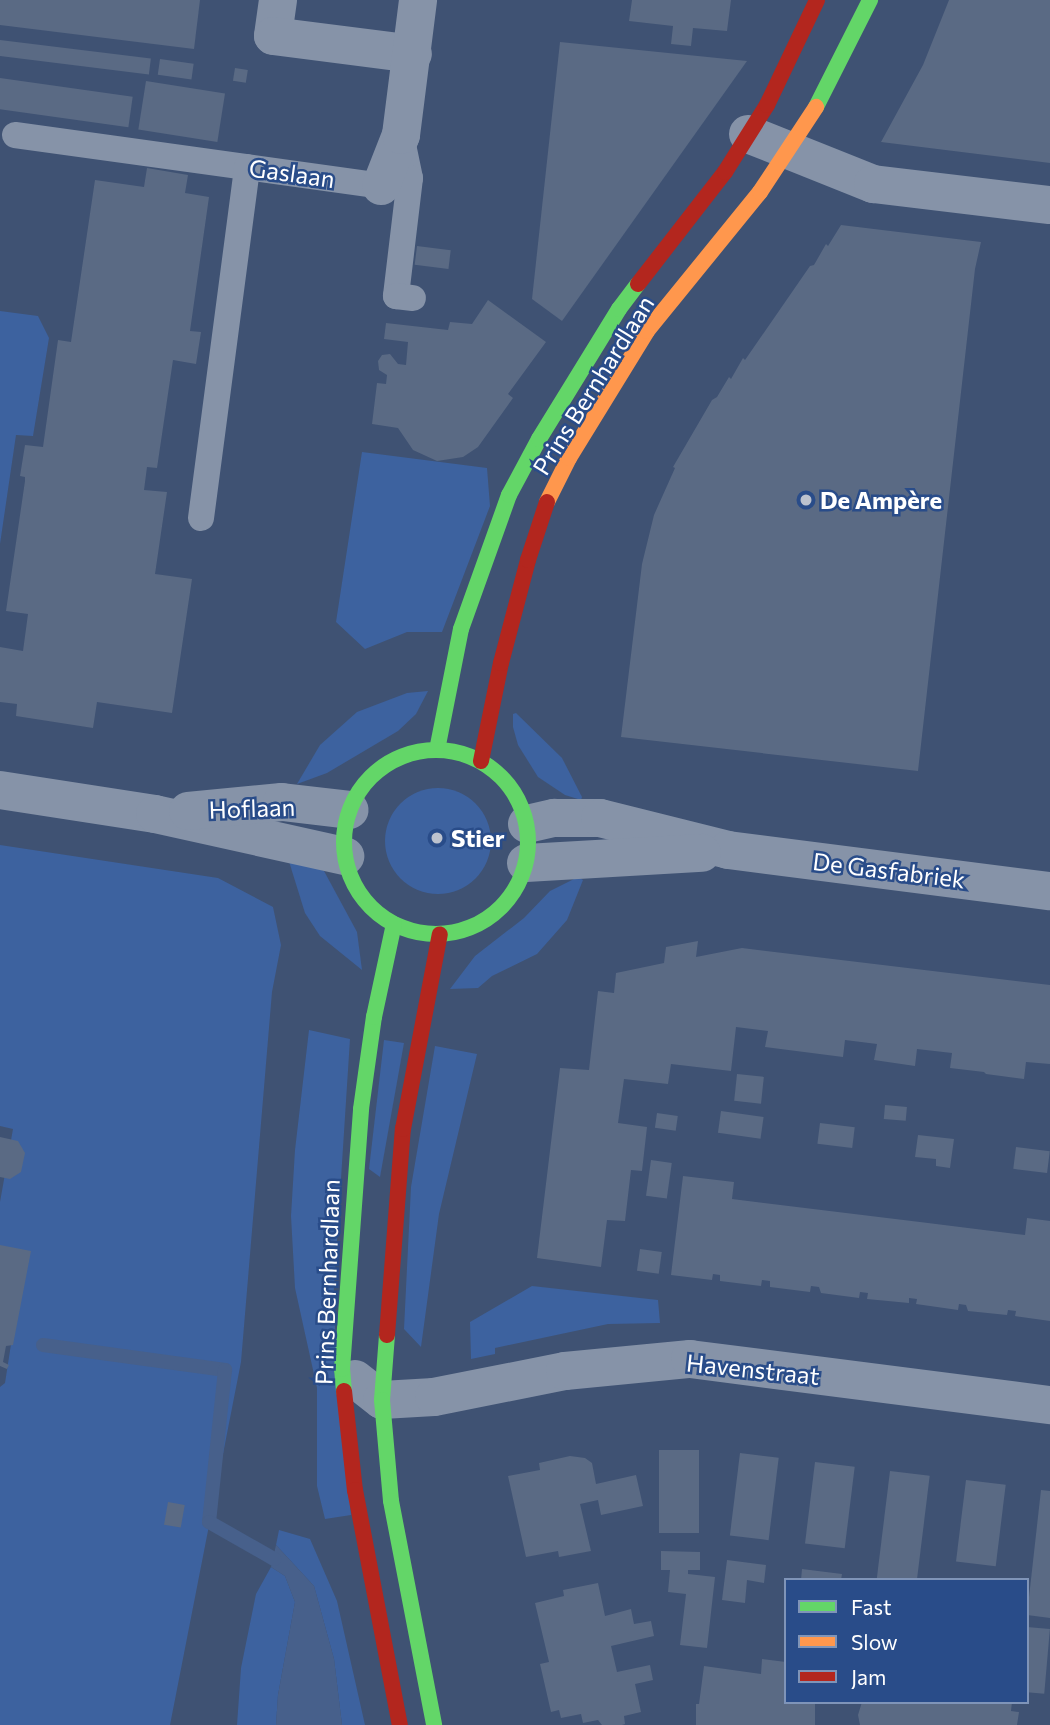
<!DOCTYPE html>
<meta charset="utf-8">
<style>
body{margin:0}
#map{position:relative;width:1050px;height:1725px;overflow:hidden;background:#3f5273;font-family:Commissioner,sans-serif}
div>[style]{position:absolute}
.green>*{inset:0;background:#3d629f}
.round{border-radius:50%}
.water>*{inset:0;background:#47608b}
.stream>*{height:14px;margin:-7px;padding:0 7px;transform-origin:7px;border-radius:7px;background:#47608b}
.building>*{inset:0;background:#5a6a84;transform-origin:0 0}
.lane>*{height:26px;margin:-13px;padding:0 13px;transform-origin:13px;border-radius:13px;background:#8693a8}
.street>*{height:38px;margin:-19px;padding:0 19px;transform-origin:19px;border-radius:19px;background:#8693a8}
.fast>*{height:16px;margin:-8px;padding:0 8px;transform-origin:8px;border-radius:8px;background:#63d668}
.fast>.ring{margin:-8px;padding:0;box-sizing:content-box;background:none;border:16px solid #63d668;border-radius:50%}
.slow>*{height:16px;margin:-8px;padding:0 8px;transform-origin:8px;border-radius:8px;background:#ff974d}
.jam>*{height:16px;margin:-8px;padding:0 8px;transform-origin:8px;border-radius:8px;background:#b3261e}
.dots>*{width:19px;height:19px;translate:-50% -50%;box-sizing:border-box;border:4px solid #294c89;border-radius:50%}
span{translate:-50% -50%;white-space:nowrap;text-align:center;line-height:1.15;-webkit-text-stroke:5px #294c89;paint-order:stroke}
.street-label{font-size:24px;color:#fff}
.poi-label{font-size:24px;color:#fff;font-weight:700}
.left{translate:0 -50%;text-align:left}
.legend{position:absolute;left:784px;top:1578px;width:245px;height:126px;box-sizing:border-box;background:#294c89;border:2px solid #7f94b8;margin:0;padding:9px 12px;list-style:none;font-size:21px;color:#fff}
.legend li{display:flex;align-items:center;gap:14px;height:35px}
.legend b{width:35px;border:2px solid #7f94b8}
</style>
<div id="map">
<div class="green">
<div style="clip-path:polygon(0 311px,38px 316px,49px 338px,33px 436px,16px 435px,0 544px)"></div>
<div style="clip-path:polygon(362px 452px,487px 468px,490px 506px,442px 632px,407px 632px,365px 649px,336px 622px)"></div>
<div style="clip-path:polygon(428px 691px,416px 714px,398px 731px,327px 773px,297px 784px,320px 745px,357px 712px,407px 693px)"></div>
<div style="clip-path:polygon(516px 713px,562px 758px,582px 797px,581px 800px,565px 795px,538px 777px,518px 745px,513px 727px,513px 714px)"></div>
<div class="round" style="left:385px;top:788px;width:106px;height:106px"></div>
<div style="clip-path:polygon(0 845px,218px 878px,273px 907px,281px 945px,272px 992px,241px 1362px,170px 1725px,0 1725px,0 1387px,5px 1383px,16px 1312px,0 1309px,0 1202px,13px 1129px,0 1126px)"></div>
<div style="clip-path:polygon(287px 855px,324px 871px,357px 932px,362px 970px,320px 936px,305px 913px)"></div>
<div style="clip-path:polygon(578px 877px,583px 880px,567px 920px,537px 954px,492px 976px,478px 988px,450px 989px,475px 956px,524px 918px,550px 891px)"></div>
<div style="clip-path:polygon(309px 1030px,350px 1039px,333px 1303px,351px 1515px,325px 1519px,317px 1486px,317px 1388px,295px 1288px,291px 1216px,295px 1150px)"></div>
<div style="clip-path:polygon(384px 1040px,404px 1043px,380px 1177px,369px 1169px)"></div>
<div style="clip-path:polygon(435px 1046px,477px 1054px,439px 1214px,421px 1347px,404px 1329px,411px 1187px)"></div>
<div style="clip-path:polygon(532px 1286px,658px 1300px,660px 1323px,608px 1324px,495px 1348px,495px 1354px,471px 1359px,470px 1322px)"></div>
<div style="clip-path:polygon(279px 1530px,310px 1539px,337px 1601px,365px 1725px,342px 1725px,334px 1659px,314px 1586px,276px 1545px)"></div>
<div style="clip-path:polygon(271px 1567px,285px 1576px,295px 1602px,278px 1695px,276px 1725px,237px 1725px,241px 1668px,256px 1594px)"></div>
</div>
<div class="water">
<div style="clip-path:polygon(276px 1545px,314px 1586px,334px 1659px,342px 1725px,276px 1725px,278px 1695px,295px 1602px,285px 1576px,271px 1567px)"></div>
</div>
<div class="stream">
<div style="left:43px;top:1345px;width:184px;rotate:7.8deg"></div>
<div style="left:225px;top:1370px;width:153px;rotate:96deg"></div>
<div style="left:209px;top:1522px;width:75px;rotate:29.6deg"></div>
</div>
<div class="building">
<div style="clip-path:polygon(0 0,200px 0,194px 49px,0 25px)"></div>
<div style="clip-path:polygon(632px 0,731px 0,727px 31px,693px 28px,691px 46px,671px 44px,673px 26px,629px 21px)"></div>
<div style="clip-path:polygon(949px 0,1050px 0,1050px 163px,881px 142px,923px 65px)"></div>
<div style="left:0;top:40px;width:152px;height:16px;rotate:7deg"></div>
<div style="clip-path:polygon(560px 42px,747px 61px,562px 321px,532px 299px)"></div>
<div style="left:160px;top:59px;width:34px;height:16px;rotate:8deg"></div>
<div style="left:235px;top:68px;width:13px;height:13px;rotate:9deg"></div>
<div style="left:0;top:78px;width:134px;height:31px;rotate:8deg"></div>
<div style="left:146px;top:81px;width:80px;height:49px;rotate:9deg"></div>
<div style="clip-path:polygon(147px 168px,188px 175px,185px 193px,209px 197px,190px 331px,201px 332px,196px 364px,173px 360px,157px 468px,147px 467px,144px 490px,167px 492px,155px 574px,192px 579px,172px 713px,97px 702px,93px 728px,16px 716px,17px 704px,0 702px,0 647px,23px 651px,28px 614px,6px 611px,25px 481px,25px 477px,20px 476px,25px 445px,43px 447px,58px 340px,71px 342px,95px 180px,144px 187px)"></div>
<div style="clip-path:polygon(841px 225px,981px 242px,975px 269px,918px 771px,621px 737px,642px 564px,654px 515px,675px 468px,673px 467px,712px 400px,717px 397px,729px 377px,731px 379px,743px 358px,745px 360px,810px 266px,814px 265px,826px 244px,828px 246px)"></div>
<div style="left:417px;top:246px;width:34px;height:19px;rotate:7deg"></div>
<div style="clip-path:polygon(488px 300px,546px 342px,508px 394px,513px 398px,478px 447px,463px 457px,437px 461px,413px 450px,398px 428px,372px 424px,377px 383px,386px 384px,387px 375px,379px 370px,378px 361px,382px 355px,390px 354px,398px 364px,406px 365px,408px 342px,384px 339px,386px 323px,448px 330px,450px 322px,472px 324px)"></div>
<div style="clip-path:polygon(698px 941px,696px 957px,742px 948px,1050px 985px,1050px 1064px,1026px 1062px,1024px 1079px,986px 1074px,984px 1072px,950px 1068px,952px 1053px,917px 1049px,915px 1066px,874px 1060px,877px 1044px,845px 1040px,843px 1057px,765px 1047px,768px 1031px,736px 1027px,731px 1071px,671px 1064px,668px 1084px,624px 1079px,618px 1123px,647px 1127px,642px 1171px,631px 1170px,625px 1221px,607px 1220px,601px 1267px,537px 1258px,560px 1068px,589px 1070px,598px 991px,614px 993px,616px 973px,664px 963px,666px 947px)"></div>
<div style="left:737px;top:1074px;width:27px;height:27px;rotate:6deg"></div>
<div style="left:885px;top:1105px;width:22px;height:14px;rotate:5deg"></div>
<div style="left:721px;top:1111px;width:43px;height:22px;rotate:8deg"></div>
<div style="left:657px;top:1113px;width:21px;height:15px;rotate:8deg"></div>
<div style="left:820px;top:1123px;width:35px;height:21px;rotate:7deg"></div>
<div style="clip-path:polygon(918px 1135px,954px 1139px,950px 1168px,936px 1166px,936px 1159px,915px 1157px)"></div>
<div style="clip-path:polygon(0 1137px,18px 1141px,25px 1153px,21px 1172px,10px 1179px,0 1177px)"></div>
<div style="left:1016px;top:1147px;width:34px;height:22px;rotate:7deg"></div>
<div style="left:651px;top:1160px;width:21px;height:36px;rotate:8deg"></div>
<div style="clip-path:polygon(683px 1176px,734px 1182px,732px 1199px,928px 1223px,1025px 1235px,1027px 1218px,1050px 1221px,1050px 1321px,1015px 1316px,1016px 1311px,1008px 1310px,1007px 1315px,968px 1311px,966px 1305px,959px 1304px,958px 1310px,916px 1304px,917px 1299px,909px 1298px,909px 1303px,867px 1299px,868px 1293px,860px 1292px,859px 1298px,821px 1293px,819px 1287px,811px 1286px,810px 1292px,770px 1287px,770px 1281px,762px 1280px,761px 1286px,720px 1281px,720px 1275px,713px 1274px,712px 1280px,671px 1275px)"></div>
<div style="clip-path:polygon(0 1245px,31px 1251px,13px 1345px,6px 1346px,3px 1362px,9px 1365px,7px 1369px,0 1366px)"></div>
<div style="left:640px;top:1249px;width:22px;height:22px;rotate:8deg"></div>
<div style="left:659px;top:1450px;width:40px;height:83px"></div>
<div style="left:740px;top:1453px;width:39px;height:83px;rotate:7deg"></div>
<div style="clip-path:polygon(570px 1456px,585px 1458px,592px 1463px,596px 1484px,636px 1475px,643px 1506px,601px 1515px,598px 1500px,580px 1504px,591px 1551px,559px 1557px,558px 1551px,526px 1557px,508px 1476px,540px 1470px,539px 1463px)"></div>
<div style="left:815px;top:1462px;width:40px;height:82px;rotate:7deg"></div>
<div style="left:890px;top:1471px;width:40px;height:110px;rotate:7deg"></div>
<div style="left:966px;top:1480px;width:40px;height:82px;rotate:7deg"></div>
<div style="clip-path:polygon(1041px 1490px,1050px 1491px,1050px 1618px,1027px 1615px)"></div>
<div style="left:168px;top:1502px;width:17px;height:23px;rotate:10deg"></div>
<div style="clip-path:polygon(661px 1551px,700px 1552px,700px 1570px,688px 1570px,688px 1574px,715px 1577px,707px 1648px,680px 1645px,686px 1594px,668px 1592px,670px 1570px,661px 1570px)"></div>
<div style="clip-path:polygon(727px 1560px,766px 1565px,764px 1583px,747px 1580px,745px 1603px,722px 1600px)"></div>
<div style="clip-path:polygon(802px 1569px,842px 1574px,841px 1580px,801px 1580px)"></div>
<div style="clip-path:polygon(598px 1583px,605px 1616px,631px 1609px,634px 1624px,651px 1621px,654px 1636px,611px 1646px,617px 1672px,650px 1665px,653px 1680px,635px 1684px,641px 1712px,624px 1716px,625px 1724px,622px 1725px,602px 1725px,598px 1720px,583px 1723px,581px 1714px,561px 1718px,559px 1710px,551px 1712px,540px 1664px,549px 1662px,535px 1603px,564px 1596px,563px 1590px)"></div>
<div style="left:1027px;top:1627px;width:23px;height:65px;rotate:5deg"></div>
<div style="clip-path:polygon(762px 1659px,786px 1662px,786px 1702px,815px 1702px,815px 1725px,696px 1725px,696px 1704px,699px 1704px,704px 1666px,761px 1674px)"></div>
<div style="clip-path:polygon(862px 1702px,1012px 1702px,1011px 1711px,1019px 1712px,1017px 1725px,860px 1725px,858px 1715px)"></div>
</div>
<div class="lane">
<div style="left:15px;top:135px;width:370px;rotate:7.9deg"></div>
<div style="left:401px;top:135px;width:44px;rotate:78.2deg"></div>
<div style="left:410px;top:178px;width:119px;rotate:96.8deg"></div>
<div style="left:396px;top:296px;width:17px;rotate:7deg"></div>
<div style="left:201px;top:518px;width:354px;rotate:-82.5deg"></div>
</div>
<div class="street">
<div style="left:278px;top:0;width:36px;rotate:98deg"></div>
<div style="left:273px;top:36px;width:141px;rotate:7.3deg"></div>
<div style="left:748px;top:134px;width:135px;rotate:21.8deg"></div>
<div style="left:873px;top:184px;width:178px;rotate:6.8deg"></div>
<div style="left:381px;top:186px;width:55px;rotate:-68.6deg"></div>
<div style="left:401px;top:135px;width:136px;rotate:-82.8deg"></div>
<div style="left:0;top:790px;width:157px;rotate:8.8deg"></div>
<div style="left:155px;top:814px;width:195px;rotate:12.5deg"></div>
<div style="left:188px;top:811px;width:94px;rotate:-5.5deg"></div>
<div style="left:282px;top:802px;width:68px;rotate:6.7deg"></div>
<div style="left:527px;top:824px;width:28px;rotate:-13deg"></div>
<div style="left:554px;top:818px;width:46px"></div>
<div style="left:600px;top:818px;width:132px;rotate:14deg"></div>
<div style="left:728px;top:850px;width:325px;rotate:7.3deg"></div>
<div style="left:526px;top:863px;width:176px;rotate:-3.3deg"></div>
<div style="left:355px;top:1379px;width:34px;rotate:38deg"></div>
<div style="left:382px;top:1400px;width:52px;rotate:-3.3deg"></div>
<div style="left:434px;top:1397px;width:134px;rotate:-11.2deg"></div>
<div style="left:565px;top:1371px;width:126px;rotate:-5.5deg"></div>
<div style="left:690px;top:1359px;width:363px;rotate:7.3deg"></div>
</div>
<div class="fast">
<div style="left:816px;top:107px;width:120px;rotate:-63.2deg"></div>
<div style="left:437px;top:750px;width:123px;rotate:-78.8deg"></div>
<div style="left:461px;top:629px;width:142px;rotate:-70.3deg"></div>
<div style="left:509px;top:495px;width:64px;rotate:-61.8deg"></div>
<div style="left:539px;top:439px;width:153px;rotate:-58.4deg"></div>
<div style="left:619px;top:309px;width:31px;rotate:-53deg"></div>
<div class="ring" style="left:344px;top:750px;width:168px;height:168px"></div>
<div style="left:387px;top:1335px;width:65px;rotate:94.4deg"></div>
<div style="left:382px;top:1400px;width:101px;rotate:84.9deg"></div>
<div style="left:391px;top:1501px;width:228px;rotate:79.1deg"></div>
<div style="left:344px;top:1391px;width:22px;rotate:-95deg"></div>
<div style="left:342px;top:1369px;width:261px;rotate:-85.8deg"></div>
<div style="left:361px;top:1109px;width:93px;rotate:-82deg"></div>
<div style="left:374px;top:1017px;width:95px;rotate:-77.9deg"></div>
</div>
<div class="slow">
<div style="left:547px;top:502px;width:49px;rotate:-63.4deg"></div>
<div style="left:569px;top:458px;width:149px;rotate:-58.4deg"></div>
<div style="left:647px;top:331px;width:179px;rotate:-50.9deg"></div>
<div style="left:760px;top:192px;width:102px;rotate:-56.6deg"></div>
</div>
<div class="jam">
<div style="left:638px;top:284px;width:142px;rotate:-52.2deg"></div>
<div style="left:725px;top:172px;width:79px;rotate:-57.9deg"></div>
<div style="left:767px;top:105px;width:116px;rotate:-64.5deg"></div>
<div style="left:481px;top:761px;width:100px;rotate:-78.5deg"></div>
<div style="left:501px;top:663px;width:106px;rotate:-75.3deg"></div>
<div style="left:528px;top:560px;width:61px;rotate:-71.9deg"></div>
<div style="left:387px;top:1335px;width:207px;rotate:-85.6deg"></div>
<div style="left:403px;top:1129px;width:198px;rotate:-79.3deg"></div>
<div style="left:344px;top:1391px;width:100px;rotate:83.7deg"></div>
<div style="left:355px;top:1490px;width:239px;rotate:79.2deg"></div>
</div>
<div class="dots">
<div style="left:806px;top:500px;background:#bcc2ce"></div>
<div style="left:437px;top:838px;background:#bcc2ce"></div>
</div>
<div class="street-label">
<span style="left:292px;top:173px;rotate:8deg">Gaslaan</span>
<span style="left:593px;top:385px;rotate:-58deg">Prins Bernhardlaan</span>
<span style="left:252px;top:808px;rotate:-2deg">Hoflaan</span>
<span style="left:889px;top:870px;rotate:7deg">De Gasfabriek</span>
<span style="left:327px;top:1282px;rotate:-88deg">Prins Bernhardlaan</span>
<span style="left:753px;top:1369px;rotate:6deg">Havenstraat</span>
</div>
<div class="poi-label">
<span class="left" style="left:820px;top:500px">De Ampère</span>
<span class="left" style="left:451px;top:838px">Stier</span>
</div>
<ul class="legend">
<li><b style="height:9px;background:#63d668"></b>Fast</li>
<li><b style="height:9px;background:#ff974d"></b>Slow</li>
<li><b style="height:9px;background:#b3261e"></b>Jam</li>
</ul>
</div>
